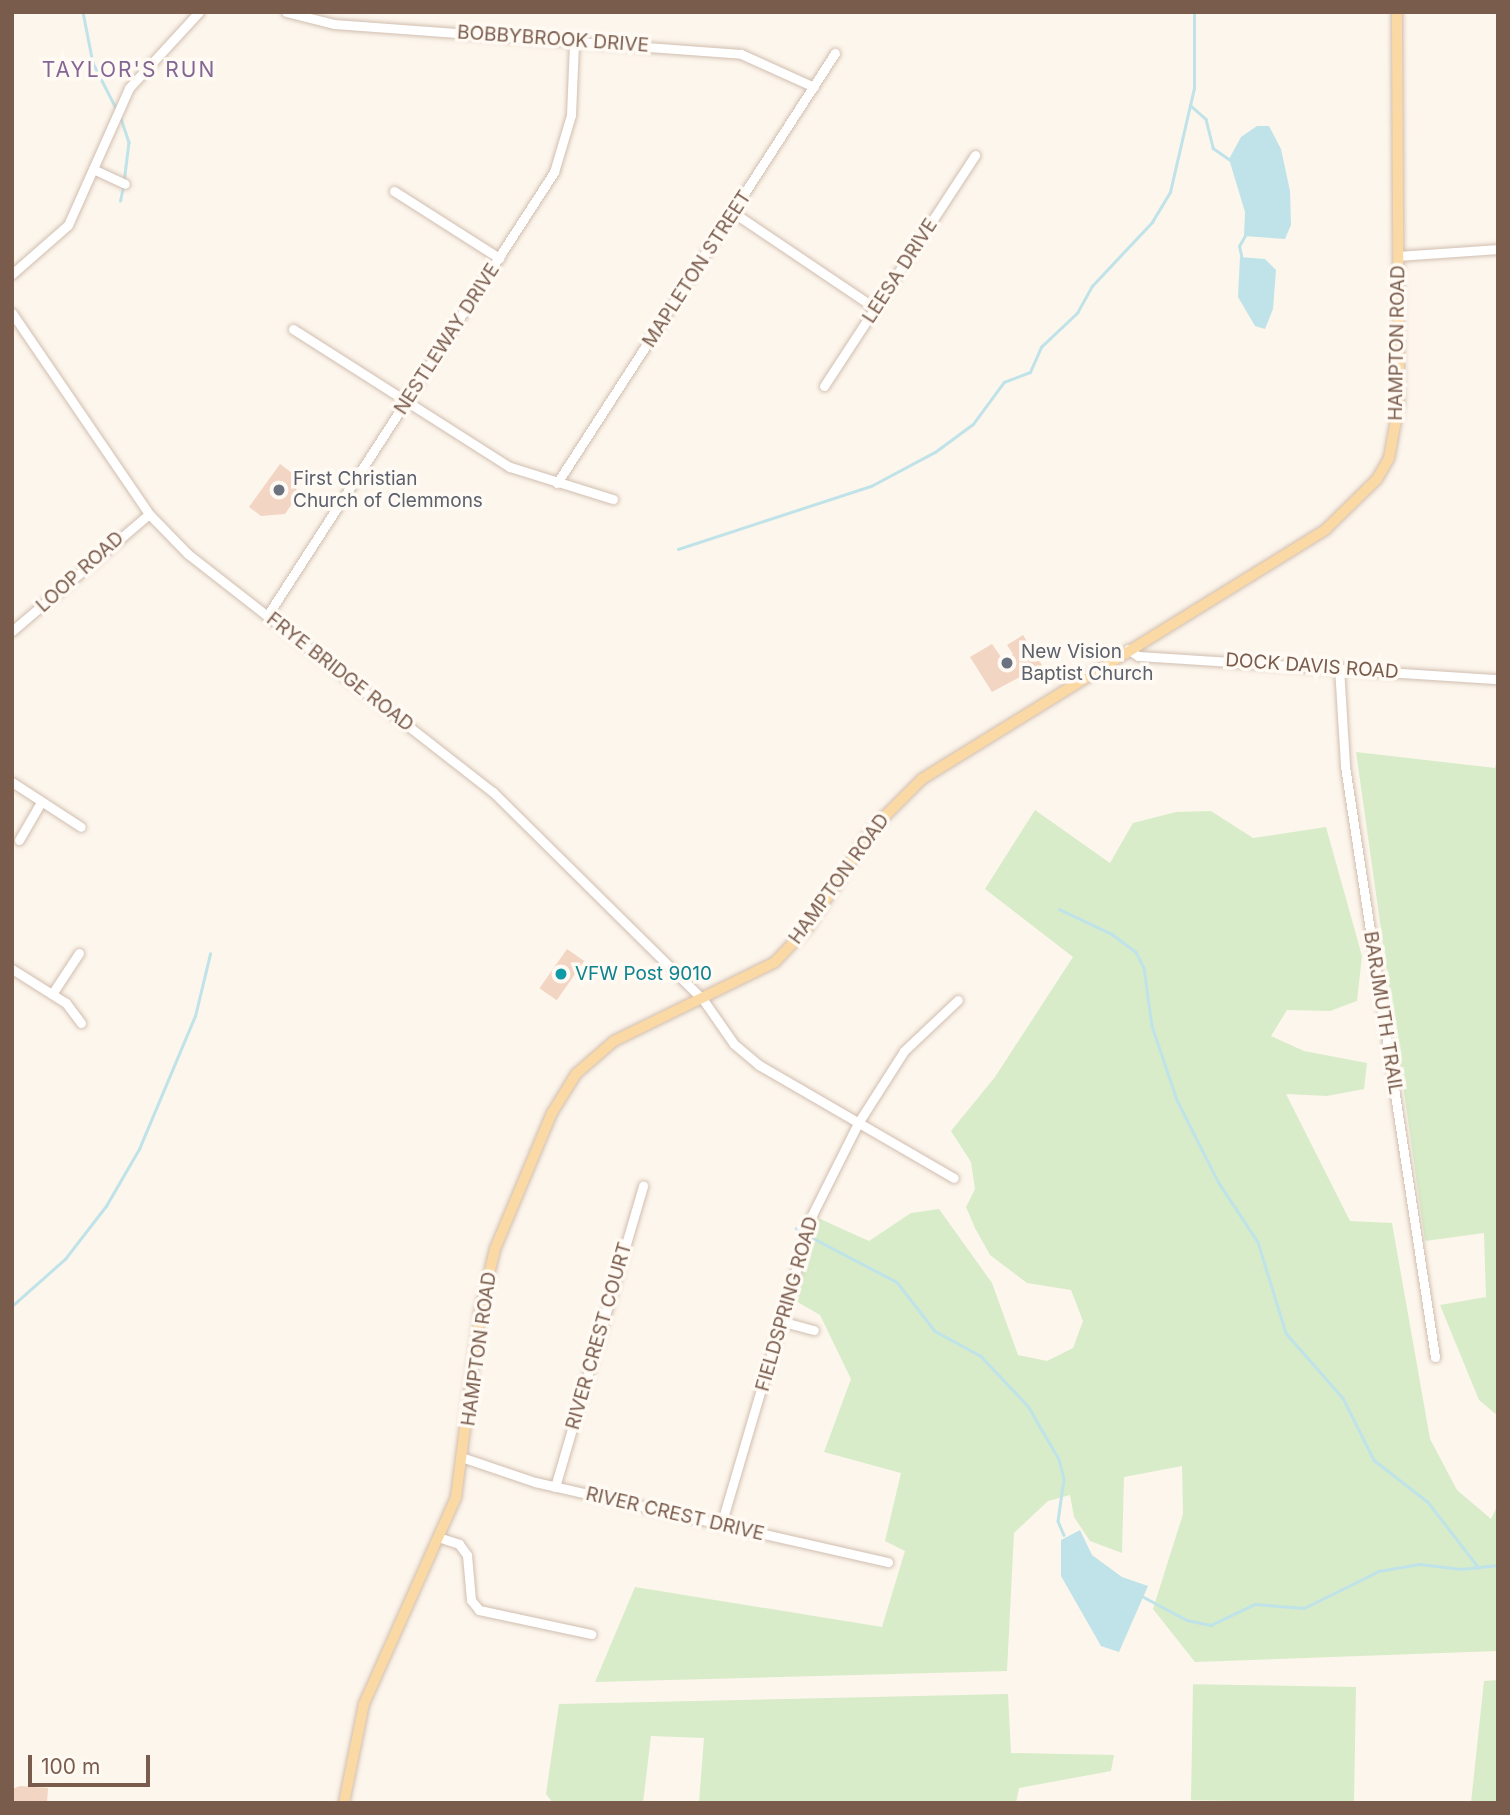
<!DOCTYPE html>
<style>
body{margin:0}
#map{position:relative;width:1510px;height:1815px;overflow:hidden;background:#fdf6ec;font-family:Inter,sans-serif}
div>[style]{position:absolute}
.green>*{inset:0;background:#d8ecc9;transform-origin:0 0}
.water>*{inset:0;background:#bfe3e8}
.stream>*{height:2.5px;margin:-1.25px;padding:0 1.25px;transform-origin:1.25px;border-radius:1.25px;background:#bfe3e8}
.building>*{inset:0;background:#f3d5c3;transform-origin:0 0}
.roads{filter:drop-shadow(0 0 2px #d1beb0) drop-shadow(0 0 2px #d1beb0)}
.minor>*{height:9px;margin:-4.5px;padding:0 4.5px;transform-origin:4.5px;border-radius:4.5px;background:#fff}
.major>*{height:10px;margin:-5px;padding:0 5px;transform-origin:5px;border-radius:5px;background:#fbd9a5}
.dots>*{width:19px;height:19px;translate:-50% -50%;box-sizing:border-box;border:4px solid #fffaf3;border-radius:50%}
span{translate:-50% -50%;white-space:nowrap;text-align:center;line-height:1.15;-webkit-text-stroke:7px #fffaf3;paint-order:stroke}
.street-label{font-size:19px;color:#7a5c4d}
.worship-label{font-size:19px;color:#5b616d}
.left{translate:0 -50%;text-align:left}
.culture-label{font-size:19px;color:#0d838f}
.neighbourhood-label{font-size:21px;color:#846695;letter-spacing:2px}
.frame{position:absolute;inset:0;border:14px solid #7a5c4d;pointer-events:none}
.scale{position:absolute;left:28px;top:1755px;width:122px;height:32px;box-sizing:border-box;border:4px solid #7a5c4d;border-top:0;padding-left:9px;font-size:21px;line-height:24px;white-space:nowrap;color:#7a5c4d;-webkit-text-stroke:5px #fffaf3;paint-order:stroke}
</style>
<div id="map">
<div class="green">
<div style="clip-path:polygon(1356px 752px,1495px 768px,1498px 757px,1498px 1416px,1479px 1400px,1440px 1305px,1486px 1297px,1484px 1233px,1425px 1241px)"></div>
<div style="clip-path:polygon(1035px 810px,1110px 863px,1133px 823px,1176px 812px,1211px 811px,1253px 838px,1326px 827px,1362px 956px,1357px 1001px,1330px 1011px,1287px 1010px,1271px 1036px,1304px 1051px,1367px 1063px,1364px 1089px,1327px 1096px,1286px 1094px,1350px 1221px,1392px 1223px,1430px 1439px,1457px 1490px,1491px 1519px,1498px 1504px,1498px 1651px,1195px 1662px,1153px 1609px,1183px 1514px,1182px 1466px,1124px 1477px,1122px 1553px,1090px 1541px,1074px 1517px,1070px 1495px,1048px 1501px,1014px 1533px,1007px 1671px,595px 1682px,635px 1587px,882px 1627px,905px 1551px,885px 1541px,901px 1473px,824px 1452px,851px 1379px,820px 1315px,794px 1300px,818px 1218px,869px 1241px,911px 1213px,939px 1209px,992px 1283px,1018px 1355px,1047px 1361px,1073px 1348px,1083px 1321px,1071px 1290px,1027px 1283px,990px 1255px,975px 1228px,966px 1207px,975px 1189px,971px 1162px,951px 1131px,995px 1077px,1073px 957px,985px 889px)"></div>
<div style="clip-path:polygon(1498px 1680px,1498px 1803px,1471px 1803px,1484px 1681px)"></div>
<div style="left:1356px;top:1687px;width:116px;height:163px;rotate:91deg"></div>
<div style="clip-path:polygon(1008px 1694px,1011px 1753px,1114px 1755px,1111px 1771px,1019px 1788px,1016px 1803px,699px 1803px,704px 1738px,651px 1736px,643px 1803px,553px 1803px,546px 1794px,559px 1704px)"></div>
</div>
<div class="water">
<div style="clip-path:polygon(1257px 126px,1269px 126px,1281px 149px,1290px 191px,1291px 225px,1285px 239px,1244px 236px,1245px 212px,1229px 159px,1241px 137px)"></div>
<div style="clip-path:polygon(1240px 257px,1265px 259px,1276px 270px,1273px 309px,1265px 329px,1255px 326px,1238px 297px)"></div>
<div style="clip-path:polygon(1080px 1530px,1092px 1555px,1122px 1577px,1148px 1586px,1119px 1652px,1101px 1646px,1061px 1576px,1061px 1540px)"></div>
</div>
<div class="stream">
<div style="left:83px;top:12px;width:52px;rotate:78.9deg"></div>
<div style="left:93px;top:63px;width:53px;rotate:62.9deg"></div>
<div style="left:1190px;top:105px;width:21px;rotate:41deg"></div>
<div style="left:1206px;top:119px;width:30px;rotate:76deg"></div>
<div style="left:1213px;top:148px;width:21px;rotate:35deg"></div>
<div style="left:120px;top:116px;width:28px;rotate:71deg"></div>
<div style="left:129px;top:142px;width:39px;rotate:97deg"></div>
<div style="left:120px;top:201px;width:14px;rotate:-78deg"></div>
<div style="left:1242px;top:260px;width:14px;rotate:-102deg"></div>
<div style="left:1239px;top:246px;width:14px;rotate:-60deg"></div>
<div style="left:678px;top:549px;width:203px;rotate:-18.1deg"></div>
<div style="left:871px;top:486px;width:72px;rotate:-28deg"></div>
<div style="left:935px;top:452px;width:47px;rotate:-36.4deg"></div>
<div style="left:973px;top:424px;width:52px;rotate:-53.6deg"></div>
<div style="left:1004px;top:382px;width:28px;rotate:-21deg"></div>
<div style="left:1030px;top:372px;width:27px;rotate:-66deg"></div>
<div style="left:1041px;top:347px;width:50px;rotate:-43.4deg"></div>
<div style="left:1077px;top:313px;width:31px;rotate:-61deg"></div>
<div style="left:1092px;top:286px;width:88px;rotate:-46.8deg"></div>
<div style="left:1152px;top:222px;width:35px;rotate:-59deg"></div>
<div style="left:1170px;top:192px;width:107px;rotate:-77deg"></div>
<div style="left:1194px;top:88px;width:76px;rotate:-90deg"></div>
<div style="left:1059px;top:909px;width:59px;rotate:25.3deg"></div>
<div style="left:1112px;top:934px;width:30px;rotate:37deg"></div>
<div style="left:1136px;top:952px;width:18px;rotate:63deg"></div>
<div style="left:1144px;top:968px;width:59px;rotate:82.1deg"></div>
<div style="left:1152px;top:1026px;width:78px;rotate:71.3deg"></div>
<div style="left:1177px;top:1100px;width:93px;rotate:63.2deg"></div>
<div style="left:1219px;top:1183px;width:71px;rotate:56.5deg"></div>
<div style="left:1258px;top:1242px;width:95px;rotate:72.9deg"></div>
<div style="left:1286px;top:1333px;width:86px;rotate:48.8deg"></div>
<div style="left:1343px;top:1398px;width:69px;rotate:63.4deg"></div>
<div style="left:1374px;top:1460px;width:68px;rotate:37.9deg"></div>
<div style="left:1428px;top:1502px;width:83px;rotate:52.3deg"></div>
<div style="left:796px;top:1228px;width:9px;rotate:32deg"></div>
<div style="left:809px;top:1236px;width:99px;rotate:27.6deg"></div>
<div style="left:897px;top:1282px;width:62px;rotate:52.2deg"></div>
<div style="left:935px;top:1331px;width:52px;rotate:28.5deg"></div>
<div style="left:981px;top:1356px;width:69px;rotate:46.8deg"></div>
<div style="left:1028px;top:1406px;width:61px;rotate:59.7deg"></div>
<div style="left:1059px;top:1459px;width:21px;rotate:76deg"></div>
<div style="left:1064px;top:1479px;width:42px;rotate:98.1deg"></div>
<div style="left:1058px;top:1521px;width:15px;rotate:67deg"></div>
<div style="left:12px;top:1306px;width:71px;rotate:-41.6deg"></div>
<div style="left:65px;top:1259px;width:67px;rotate:-52.3deg"></div>
<div style="left:106px;top:1206px;width:66px;rotate:-59.9deg"></div>
<div style="left:139px;top:1149px;width:144px;rotate:-67.2deg"></div>
<div style="left:195px;top:1016px;width:64px;rotate:-76.4deg"></div>
<div style="left:1140px;top:1595px;width:53px;rotate:28deg"></div>
<div style="left:1187px;top:1620px;width:25px;rotate:12deg"></div>
<div style="left:1211px;top:1625px;width:49px;rotate:-25.5deg"></div>
<div style="left:1255px;top:1604px;width:49px;rotate:4.7deg"></div>
<div style="left:1304px;top:1608px;width:84px;rotate:-26.3deg"></div>
<div style="left:1379px;top:1571px;width:42px;rotate:-9.7deg"></div>
<div style="left:1420px;top:1564px;width:41px;rotate:7deg"></div>
<div style="left:1461px;top:1569px;width:37px;rotate:-6deg"></div>
</div>
<div class="building">
<div style="clip-path:polygon(280px 464px,292px 473px,298px 495px,285px 514px,261px 516px,249px 507px)"></div>
<div style="clip-path:polygon(1023px 635px,1042px 665px,992px 692px,970px 657px,992px 644px,1003px 660px,1013px 654px,1007px 645px)"></div>
<div style="left:567px;top:949px;width:21px;height:48px;rotate:35deg"></div>
<div style="clip-path:polygon(20px 1786px,48px 1788px,47px 1803px,12px 1803px,12px 1789px)"></div>
</div>
<div class="roads">
<div class="minor">
<div style="left:286px;top:12px;width:49px;rotate:14deg"></div>
<div style="left:334px;top:24px;width:408px;rotate:4.2deg"></div>
<div style="left:741px;top:54px;width:80px;rotate:24.3deg"></div>
<div style="left:93px;top:169px;width:35px;rotate:25deg"></div>
<div style="left:394px;top:191px;width:125px;rotate:32.5deg"></div>
<div style="left:734px;top:213px;width:170px;rotate:34deg"></div>
<div style="left:1398px;top:256px;width:100px;rotate:-4deg"></div>
<div style="left:12px;top:274px;width:74px;rotate:-41.2deg"></div>
<div style="left:68px;top:225px;width:150px;rotate:-66deg"></div>
<div style="left:129px;top:88px;width:103px;rotate:-47.4deg"></div>
<div style="left:12px;top:313px;width:243px;rotate:55.7deg"></div>
<div style="left:149px;top:514px;width:56px;rotate:45.7deg"></div>
<div style="left:188px;top:554px;width:387px;rotate:38deg"></div>
<div style="left:493px;top:792px;width:297px;rotate:44.7deg"></div>
<div style="left:704px;top:1001px;width:52px;rotate:55.1deg"></div>
<div style="left:734px;top:1044px;width:33px;rotate:40deg"></div>
<div style="left:759px;top:1065px;width:225px;rotate:30.1deg"></div>
<div style="left:293px;top:329px;width:257px;rotate:32.5deg"></div>
<div style="left:510px;top:467px;width:108px;rotate:17.3deg"></div>
<div style="left:824px;top:386px;width:276px;rotate:-56.8deg"></div>
<div style="left:557px;top:483px;width:512px;rotate:-57.12deg"></div>
<div style="left:267px;top:616px;width:529px;rotate:-57.12deg"></div>
<div style="left:554px;top:172px;width:59px;rotate:-73.4deg"></div>
<div style="left:571px;top:115px;width:72px;rotate:-87.6deg"></div>
<div style="left:12px;top:631px;width:180px;rotate:-40.5deg"></div>
<div style="left:1128px;top:649px;width:12px;rotate:35deg"></div>
<div style="left:1138px;top:656px;width:361px;rotate:3.7deg"></div>
<div style="left:1339px;top:667px;width:99px;rotate:86.5deg"></div>
<div style="left:1345px;top:766px;width:598px;rotate:81.34deg"></div>
<div style="left:12px;top:782px;width:82px;rotate:33.1deg"></div>
<div style="left:19px;top:840px;width:44px;rotate:-59.9deg"></div>
<div style="left:12px;top:969px;width:64px;rotate:32.2deg"></div>
<div style="left:66px;top:1003px;width:25px;rotate:53deg"></div>
<div style="left:52px;top:994px;width:49px;rotate:-56.6deg"></div>
<div style="left:780px;top:1321px;width:35px;rotate:15deg"></div>
<div style="left:464px;top:1458px;width:75px;rotate:18.7deg"></div>
<div style="left:535px;top:1482px;width:362px;rotate:12.8deg"></div>
<div style="left:555px;top:1487px;width:314px;rotate:-73.7deg"></div>
<div style="left:721px;top:1525px;width:323px;rotate:-73.6deg"></div>
<div style="left:812px;top:1215px;width:103px;rotate:-63.4deg"></div>
<div style="left:858px;top:1123px;width:85px;rotate:-57.4deg"></div>
<div style="left:904px;top:1051px;width:74px;rotate:-43.4deg"></div>
<div style="left:441px;top:1538px;width:19px;rotate:18deg"></div>
<div style="left:459px;top:1544px;width:14px;rotate:54deg"></div>
<div style="left:467px;top:1555px;width:45px;rotate:84.9deg"></div>
<div style="left:471px;top:1600px;width:13px;rotate:51deg"></div>
<div style="left:479px;top:1610px;width:115px;rotate:12.1deg"></div>
</div>
<div class="major">
<div style="left:344px;top:1803px;width:101px;rotate:-78.6deg"></div>
<div style="left:364px;top:1704px;width:227px;rotate:-66deg"></div>
<div style="left:456px;top:1497px;width:187px;rotate:-82.6deg"></div>
<div style="left:480px;top:1312px;width:65px;rotate:-76.6deg"></div>
<div style="left:495px;top:1249px;width:147px;rotate:-67.3deg"></div>
<div style="left:552px;top:1113px;width:46px;rotate:-58.4deg"></div>
<div style="left:576px;top:1074px;width:50px;rotate:-41deg"></div>
<div style="left:614px;top:1041px;width:179px;rotate:-26.1deg"></div>
<div style="left:775px;top:962px;width:48px;rotate:-46.7deg"></div>
<div style="left:808px;top:927px;width:118px;rotate:-56.7deg"></div>
<div style="left:873px;top:828px;width:69px;rotate:-45deg"></div>
<div style="left:922px;top:779px;width:475px;rotate:-31.7deg"></div>
<div style="left:1326px;top:529px;width:71px;rotate:-44.4deg"></div>
<div style="left:1377px;top:479px;width:24px;rotate:-60deg"></div>
<div style="left:1389px;top:458px;width:55px;rotate:-79.5deg"></div>
<div style="left:1399px;top:404px;width:392px;rotate:-90.3deg"></div>
</div>
</div>
<div class="dots">
<div style="left:279px;top:490px;background:#6b7280"></div>
<div style="left:1007px;top:663px;background:#6b7280"></div>
<div style="left:561px;top:974px;background:#0f9aa8"></div>
</div>
<div class="street-label">
<span style="left:553px;top:39px;rotate:4deg">BOBBYBROOK DRIVE</span>
<span style="left:697px;top:269px;rotate:-57deg">MAPLETON STREET</span>
<span style="left:900px;top:271px;rotate:-57deg">LEESA DRIVE</span>
<span style="left:447px;top:339px;rotate:-57deg">NESTLEWAY DRIVE</span>
<span style="left:1397px;top:343px;rotate:-89deg">HAMPTON ROAD</span>
<span style="left:80px;top:572px;rotate:-42deg">LOOP ROAD</span>
<span style="left:1312px;top:666px;rotate:4deg">DOCK DAVIS ROAD</span>
<span style="left:340px;top:672px;rotate:38deg">FRYE BRIDGE ROAD</span>
<span style="left:839px;top:879px;rotate:-54deg">HAMPTON ROAD</span>
<span style="left:1383px;top:1013px;rotate:81deg">BARJMUTH TRAIL</span>
<span style="left:787px;top:1304px;rotate:-74deg">FIELDSPRING ROAD</span>
<span style="left:599px;top:1336px;rotate:-74deg">RIVER CREST COURT</span>
<span style="left:479px;top:1349px;rotate:-82deg">HAMPTON ROAD</span>
<span style="left:675px;top:1514px;rotate:13deg">RIVER CREST DRIVE</span>
</div>
<div class="worship-label">
<span class="left" style="left:293px;top:490px">First Christian<br>Church of Clemmons</span>
<span class="left" style="left:1021px;top:663px">New Vision<br>Baptist Church</span>
</div>
<div class="culture-label">
<span class="left" style="left:575px;top:974px">VFW Post 9010</span>
</div>
<div class="neighbourhood-label">
<span style="left:129px;top:70px">TAYLOR'S RUN</span>
</div>
<div class="frame"></div>
<div class="scale">100 m</div>
</div>
